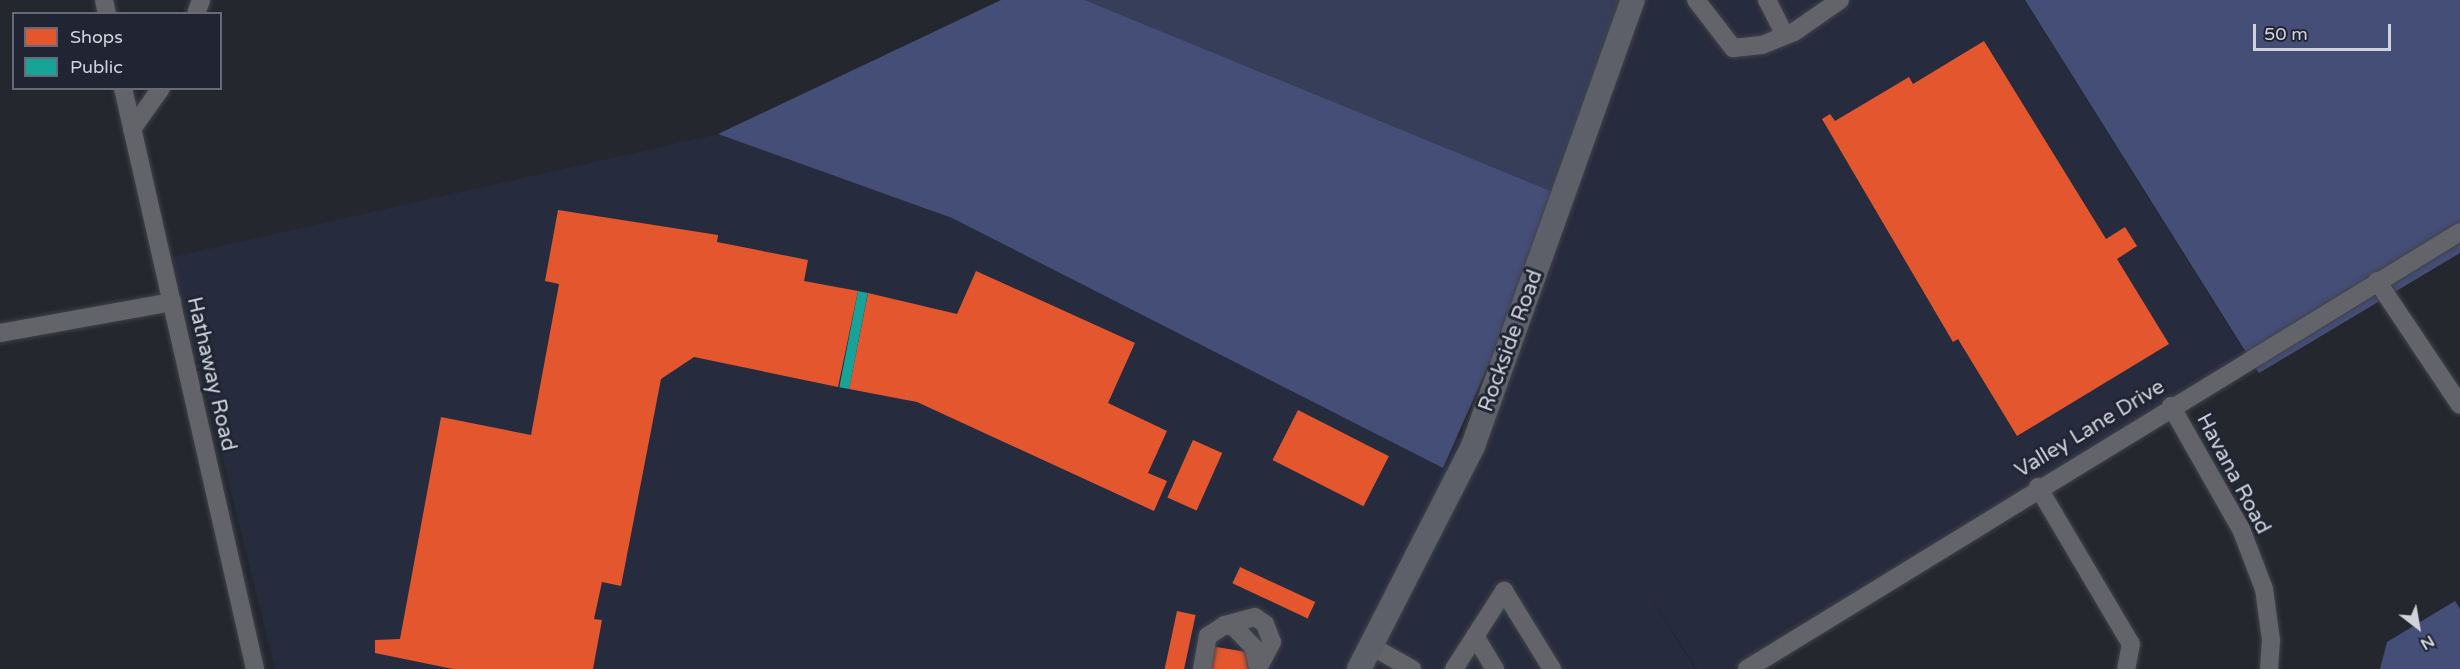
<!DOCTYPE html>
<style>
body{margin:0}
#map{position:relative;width:2460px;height:669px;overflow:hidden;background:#25272f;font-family:"Varela Round",sans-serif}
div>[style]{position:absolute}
.built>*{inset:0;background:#272b3e}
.green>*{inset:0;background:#373e59}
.forest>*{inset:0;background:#454e77}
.shops>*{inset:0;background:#e4572e;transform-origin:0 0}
.public>*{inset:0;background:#17a398;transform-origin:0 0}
.roads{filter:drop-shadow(0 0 2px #41434a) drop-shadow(0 0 2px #41434a)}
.minor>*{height:18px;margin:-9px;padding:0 9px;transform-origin:9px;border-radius:9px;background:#62646a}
.major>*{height:24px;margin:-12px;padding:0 12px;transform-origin:12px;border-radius:12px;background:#5d6069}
span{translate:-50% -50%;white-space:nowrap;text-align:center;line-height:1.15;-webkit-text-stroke:6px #212533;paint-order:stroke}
.street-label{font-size:21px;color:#d0d2dc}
.legend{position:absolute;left:12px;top:12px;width:210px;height:78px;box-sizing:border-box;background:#212533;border:2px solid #676a77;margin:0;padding:8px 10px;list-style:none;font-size:18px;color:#d0d2dc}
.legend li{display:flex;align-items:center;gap:12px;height:30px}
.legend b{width:30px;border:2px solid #676a77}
.north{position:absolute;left:2388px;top:597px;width:60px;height:60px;-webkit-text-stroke:4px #212533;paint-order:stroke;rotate:149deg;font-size:16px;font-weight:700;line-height:24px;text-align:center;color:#d0d2dc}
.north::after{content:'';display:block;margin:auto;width:21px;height:27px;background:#d0d2dc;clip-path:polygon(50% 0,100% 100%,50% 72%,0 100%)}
.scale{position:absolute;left:2253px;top:24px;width:138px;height:27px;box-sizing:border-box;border:3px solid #d0d2dc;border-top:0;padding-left:8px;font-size:18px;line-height:21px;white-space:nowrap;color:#d0d2dc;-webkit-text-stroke:4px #212533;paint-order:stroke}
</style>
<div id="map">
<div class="built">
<div style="clip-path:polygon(1633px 0,2024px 0,2249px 359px,1747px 669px,1697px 669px,1641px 582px,1695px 669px,275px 669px,173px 257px,718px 134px,952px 218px,1443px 468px,1455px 437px,1473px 445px)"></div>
</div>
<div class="green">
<div style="clip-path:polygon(1085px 0,1633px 0,1563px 196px)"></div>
</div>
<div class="forest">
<div style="clip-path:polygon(1001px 0,1085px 0,1563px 196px,1443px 468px,952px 218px,718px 134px)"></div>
<div style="clip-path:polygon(2025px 0,2460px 0,2460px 253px,2259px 373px)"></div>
<div style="clip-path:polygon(2455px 601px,2460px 609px,2460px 669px,2380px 669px,2387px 642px)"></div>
</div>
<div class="shops">
<div style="clip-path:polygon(1984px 41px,2106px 239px,2125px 227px,2137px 246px,2117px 259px,2169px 344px,2017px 436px,1958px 339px,1953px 342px,1822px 119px,1830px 114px,1835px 121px,1909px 77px,1913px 84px)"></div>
<div style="clip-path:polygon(558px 210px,718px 235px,717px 242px,808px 260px,804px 281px,858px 291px,838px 387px,694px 357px,661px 379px,621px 586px,602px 582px,594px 619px,602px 620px,593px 669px,453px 669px,375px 653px,375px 640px,400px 639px,441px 417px,531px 435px,559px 284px,545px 281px)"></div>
<div style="clip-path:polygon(976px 271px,1135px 343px,1108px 403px,1167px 431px,1148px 473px,1167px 481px,1154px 511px,917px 402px,849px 389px,868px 293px,957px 314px)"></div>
<div style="left:1298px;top:410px;width:102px;height:56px;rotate:27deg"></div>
<div style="left:1193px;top:440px;width:32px;height:63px;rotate:24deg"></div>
<div style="left:1240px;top:567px;width:83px;height:18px;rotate:25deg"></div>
<div style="left:1177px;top:611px;width:19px;height:59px;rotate:12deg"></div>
<div style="clip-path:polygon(1210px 646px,1253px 653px,1248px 669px,1206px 669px)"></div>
</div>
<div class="public">
<div style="left:858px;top:291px;width:10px;height:98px;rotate:11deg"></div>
</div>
<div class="roads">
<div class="minor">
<div style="left:104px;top:0;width:14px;rotate:78deg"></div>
<div style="left:1696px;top:0;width:61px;rotate:52.4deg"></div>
<div style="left:1733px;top:48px;width:29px;rotate:-6deg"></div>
<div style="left:1762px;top:45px;width:35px;rotate:-22deg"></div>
<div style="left:1794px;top:32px;width:56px;rotate:-34.8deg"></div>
<div style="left:1767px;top:0;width:39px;rotate:63deg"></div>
<div style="left:196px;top:14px;width:15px;rotate:-70deg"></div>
<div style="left:123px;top:88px;width:596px;rotate:77.2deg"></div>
<div style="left:132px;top:129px;width:50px;rotate:-54.7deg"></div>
<div style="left:2377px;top:281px;width:149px;rotate:56.2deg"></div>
<div style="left:0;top:333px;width:175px;rotate:-10.2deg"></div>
<div style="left:2171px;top:406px;width:142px;rotate:60.4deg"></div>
<div style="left:2241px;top:529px;width:64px;rotate:69deg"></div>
<div style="left:2264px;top:589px;width:51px;rotate:82.2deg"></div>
<div style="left:2271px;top:640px;width:29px;rotate:94deg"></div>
<div style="left:2038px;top:487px;width:182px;rotate:59.4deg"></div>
<div style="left:2131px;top:644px;width:25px;rotate:101deg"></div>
<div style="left:1225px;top:625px;width:31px;rotate:-15deg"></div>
<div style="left:1255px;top:617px;width:12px;rotate:35deg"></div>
<div style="left:1265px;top:624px;width:19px;rotate:69deg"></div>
<div style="left:1272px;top:642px;width:30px;rotate:118deg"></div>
<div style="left:1475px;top:636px;width:39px;rotate:59deg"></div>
<div style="left:1371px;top:646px;width:47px;rotate:29.3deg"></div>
<div style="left:1202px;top:669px;width:34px;rotate:-80deg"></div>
<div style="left:1208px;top:636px;width:20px;rotate:-33deg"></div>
<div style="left:1225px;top:625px;width:9px;rotate:13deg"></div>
<div style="left:1234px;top:627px;width:29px;rotate:46deg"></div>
<div style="left:1254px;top:648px;width:21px;rotate:79deg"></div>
<div style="left:1454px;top:669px;width:93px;rotate:-57.3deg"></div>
<div style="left:1504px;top:591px;width:92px;rotate:58.4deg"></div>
<div style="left:1747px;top:669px;width:836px;rotate:-31.5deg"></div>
</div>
<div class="major">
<div style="left:1359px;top:669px;width:250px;rotate:-62.9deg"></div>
<div style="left:1473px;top:446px;width:474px;rotate:-70.3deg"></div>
</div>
</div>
<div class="street-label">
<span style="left:1511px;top:341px;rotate:-70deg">Rockside Road</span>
<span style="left:211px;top:374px;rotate:77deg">Hathaway Road</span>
<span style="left:2090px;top:429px;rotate:-31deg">Valley Lane Drive</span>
<span style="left:2233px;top:474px;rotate:62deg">Havana Road</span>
</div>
<ul class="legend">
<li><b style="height:16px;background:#e4572e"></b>Shops</li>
<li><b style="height:16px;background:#17a398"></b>Public</li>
</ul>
<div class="north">N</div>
<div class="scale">50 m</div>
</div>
